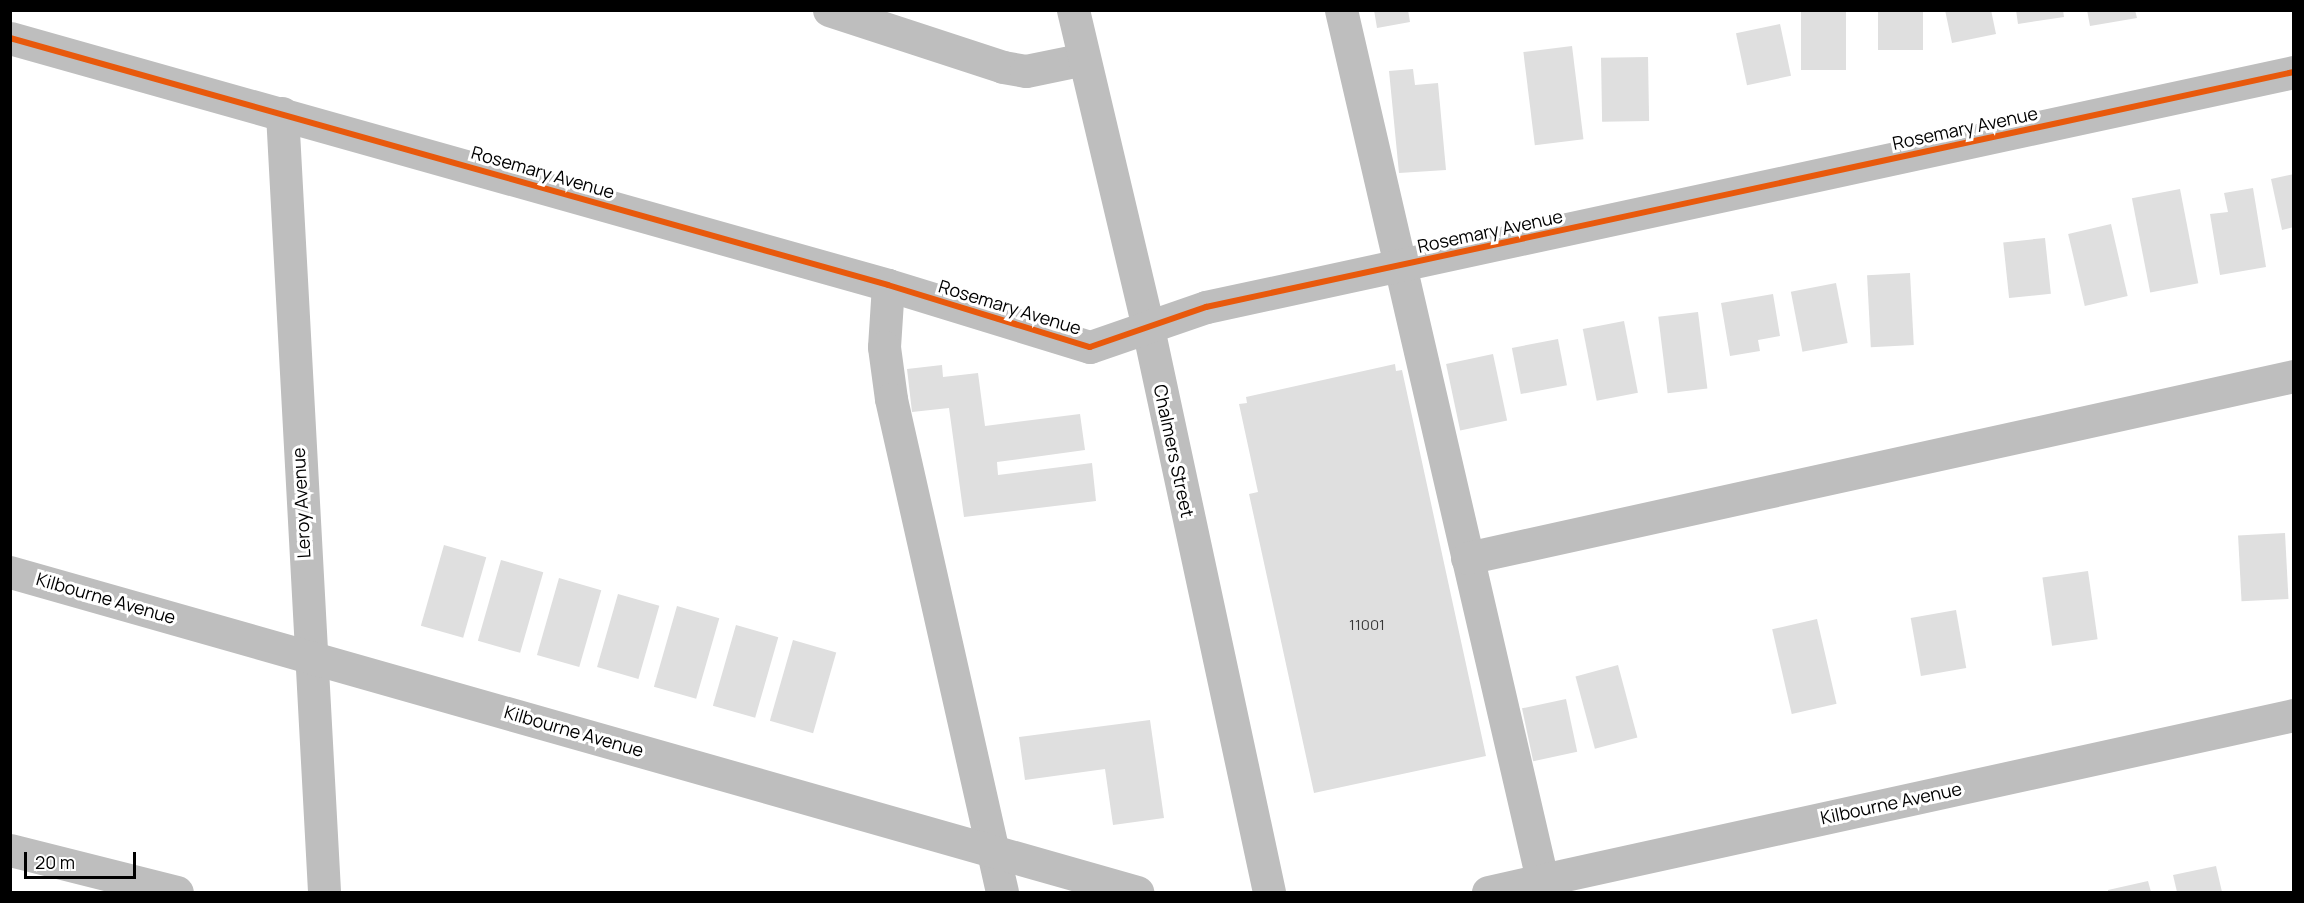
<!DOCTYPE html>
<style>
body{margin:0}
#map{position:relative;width:2304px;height:903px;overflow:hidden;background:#fff;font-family:Manrope,sans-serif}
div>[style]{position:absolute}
.building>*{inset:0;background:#dfdfdf;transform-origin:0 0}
.minor>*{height:33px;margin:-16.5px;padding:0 16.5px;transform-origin:16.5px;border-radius:16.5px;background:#bebebe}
.cycleway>*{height:6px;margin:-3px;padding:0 3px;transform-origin:3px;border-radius:3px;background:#e8590c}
span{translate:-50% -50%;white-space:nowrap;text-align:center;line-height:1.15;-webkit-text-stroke:6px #fff;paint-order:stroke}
.number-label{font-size:15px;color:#383838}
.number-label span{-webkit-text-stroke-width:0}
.street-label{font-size:18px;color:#000}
.frame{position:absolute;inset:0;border:12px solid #000;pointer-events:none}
.scale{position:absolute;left:24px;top:852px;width:112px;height:27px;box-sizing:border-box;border:3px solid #000;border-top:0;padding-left:8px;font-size:18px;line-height:21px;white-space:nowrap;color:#000;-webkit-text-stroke:4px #fff;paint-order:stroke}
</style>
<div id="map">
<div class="building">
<div style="clip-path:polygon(1374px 10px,1408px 10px,1410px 22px,1377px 28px)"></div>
<div style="left:1801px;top:10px;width:45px;height:60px"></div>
<div style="left:1878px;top:10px;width:45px;height:40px"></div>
<div style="clip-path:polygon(1945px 10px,1991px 10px,1996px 34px,1952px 43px)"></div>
<div style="clip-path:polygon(2016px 10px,2063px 10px,2064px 17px,2018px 24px)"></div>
<div style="clip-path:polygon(2087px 10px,2135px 10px,2137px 18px,2090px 26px)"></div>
<div style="left:1780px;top:24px;width:53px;height:45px;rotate:78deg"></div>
<div style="left:1572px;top:46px;width:94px;height:49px;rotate:83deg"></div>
<div style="left:1648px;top:57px;width:64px;height:47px;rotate:89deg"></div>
<div style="clip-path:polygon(1413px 69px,1415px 85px,1438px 83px,1446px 170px,1399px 173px,1389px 71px)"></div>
<div style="clip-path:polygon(2294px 174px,2294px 227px,2282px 230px,2271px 179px)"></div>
<div style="clip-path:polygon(2253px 188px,2266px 267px,2220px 275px,2210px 214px,2228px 212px,2224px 193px)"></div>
<div style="left:2180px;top:189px;width:96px;height:49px;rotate:79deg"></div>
<div style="left:2111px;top:224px;width:74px;height:44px;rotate:77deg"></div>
<div style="left:2045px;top:238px;width:56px;height:42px;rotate:84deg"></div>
<div style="left:1910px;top:273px;width:72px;height:43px;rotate:87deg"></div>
<div style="left:1836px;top:283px;width:61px;height:46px;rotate:79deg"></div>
<div style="clip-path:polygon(1773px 294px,1780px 336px,1758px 340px,1760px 351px,1730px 356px,1721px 303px)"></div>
<div style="left:1698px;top:312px;width:77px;height:40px;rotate:83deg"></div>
<div style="left:1624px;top:321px;width:73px;height:42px;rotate:79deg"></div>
<div style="left:1558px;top:339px;width:47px;height:47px;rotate:79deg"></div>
<div style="left:1493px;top:354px;width:68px;height:48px;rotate:78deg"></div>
<div style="clip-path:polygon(1395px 364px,1396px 371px,1402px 370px,1486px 756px,1314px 793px,1249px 494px,1258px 492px,1239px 404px,1247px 403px,1246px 397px)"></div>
<div style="clip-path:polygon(942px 365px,943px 377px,978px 373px,985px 426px,1080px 414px,1085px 450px,997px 462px,998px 475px,1092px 463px,1096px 501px,964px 517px,949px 408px,912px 412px,907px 369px)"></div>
<div style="left:2285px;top:533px;width:66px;height:47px;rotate:87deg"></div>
<div style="left:444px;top:545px;width:44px;height:84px;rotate:16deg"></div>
<div style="left:501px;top:560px;width:44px;height:84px;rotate:16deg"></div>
<div style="left:2088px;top:571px;width:69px;height:46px;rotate:82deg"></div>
<div style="left:559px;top:578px;width:44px;height:80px;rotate:16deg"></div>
<div style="left:618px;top:594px;width:43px;height:76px;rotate:16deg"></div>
<div style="left:677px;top:606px;width:44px;height:84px;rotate:16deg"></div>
<div style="left:1956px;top:610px;width:59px;height:46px;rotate:80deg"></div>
<div style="left:1817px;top:619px;width:87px;height:46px;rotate:77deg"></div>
<div style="left:736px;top:625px;width:44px;height:84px;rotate:16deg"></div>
<div style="left:793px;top:640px;width:45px;height:84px;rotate:16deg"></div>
<div style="left:1618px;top:665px;width:75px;height:44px;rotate:75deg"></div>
<div style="left:1566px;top:699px;width:54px;height:45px;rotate:78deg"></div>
<div style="clip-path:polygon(1150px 720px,1164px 818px,1113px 825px,1105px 769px,1025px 780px,1019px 737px)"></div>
<div style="clip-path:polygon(2216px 866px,2222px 892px,2177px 892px,2173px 875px)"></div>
<div style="clip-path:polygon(2148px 881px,2151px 892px,2108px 892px,2108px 890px)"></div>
</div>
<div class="minor">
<div style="left:829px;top:10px;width:183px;rotate:18.1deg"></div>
<div style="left:1003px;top:67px;width:23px;rotate:10deg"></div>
<div style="left:1026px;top:71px;width:59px;rotate:-11.7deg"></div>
<div style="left:1073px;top:10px;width:327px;rotate:76.7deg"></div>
<div style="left:1148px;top:328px;width:577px;rotate:77.89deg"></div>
<div style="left:1341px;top:10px;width:905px;rotate:76.98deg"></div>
<div style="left:10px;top:38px;width:912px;rotate:15.71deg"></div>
<div style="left:888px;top:285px;width:211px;rotate:17.1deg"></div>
<div style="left:1090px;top:347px;width:123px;rotate:-19deg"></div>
<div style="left:1206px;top:307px;width:1113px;rotate:-12.19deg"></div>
<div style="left:282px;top:113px;width:780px;rotate:86.91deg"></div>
<div style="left:888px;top:285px;width:62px;rotate:93.7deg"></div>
<div style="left:884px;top:347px;width:52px;rotate:82.3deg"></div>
<div style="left:891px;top:399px;width:505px;rotate:77.31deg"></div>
<div style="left:1467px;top:558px;width:847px;rotate:-12.41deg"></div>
<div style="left:10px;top:572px;width:1172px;rotate:15.85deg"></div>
<div style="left:10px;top:850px;width:172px;rotate:14.1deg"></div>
<div style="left:1488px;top:892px;width:825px;rotate:-12.39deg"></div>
</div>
<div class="cycleway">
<div style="left:10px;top:38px;width:912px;rotate:15.71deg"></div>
<div style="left:888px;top:285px;width:211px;rotate:17.1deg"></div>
<div style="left:1090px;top:347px;width:123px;rotate:-19deg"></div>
<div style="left:1206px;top:307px;width:1113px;rotate:-12.19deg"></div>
</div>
<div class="number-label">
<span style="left:1367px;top:625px">11001</span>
</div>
<div class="street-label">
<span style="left:1965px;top:128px;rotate:-12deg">Rosemary Avenue</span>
<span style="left:543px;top:172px;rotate:16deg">Rosemary Avenue</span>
<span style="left:1490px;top:231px;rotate:-12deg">Rosemary Avenue</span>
<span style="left:1010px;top:307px;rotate:17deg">Rosemary Avenue</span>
<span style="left:1174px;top:451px;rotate:78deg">Chalmers Street</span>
<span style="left:301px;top:503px;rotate:-93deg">Leroy Avenue</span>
<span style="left:106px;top:598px;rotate:16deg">Kilbourne Avenue</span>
<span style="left:574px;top:731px;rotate:16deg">Kilbourne Avenue</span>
<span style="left:1891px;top:803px;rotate:-12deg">Kilbourne Avenue</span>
</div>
<div class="frame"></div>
<div class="scale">20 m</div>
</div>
